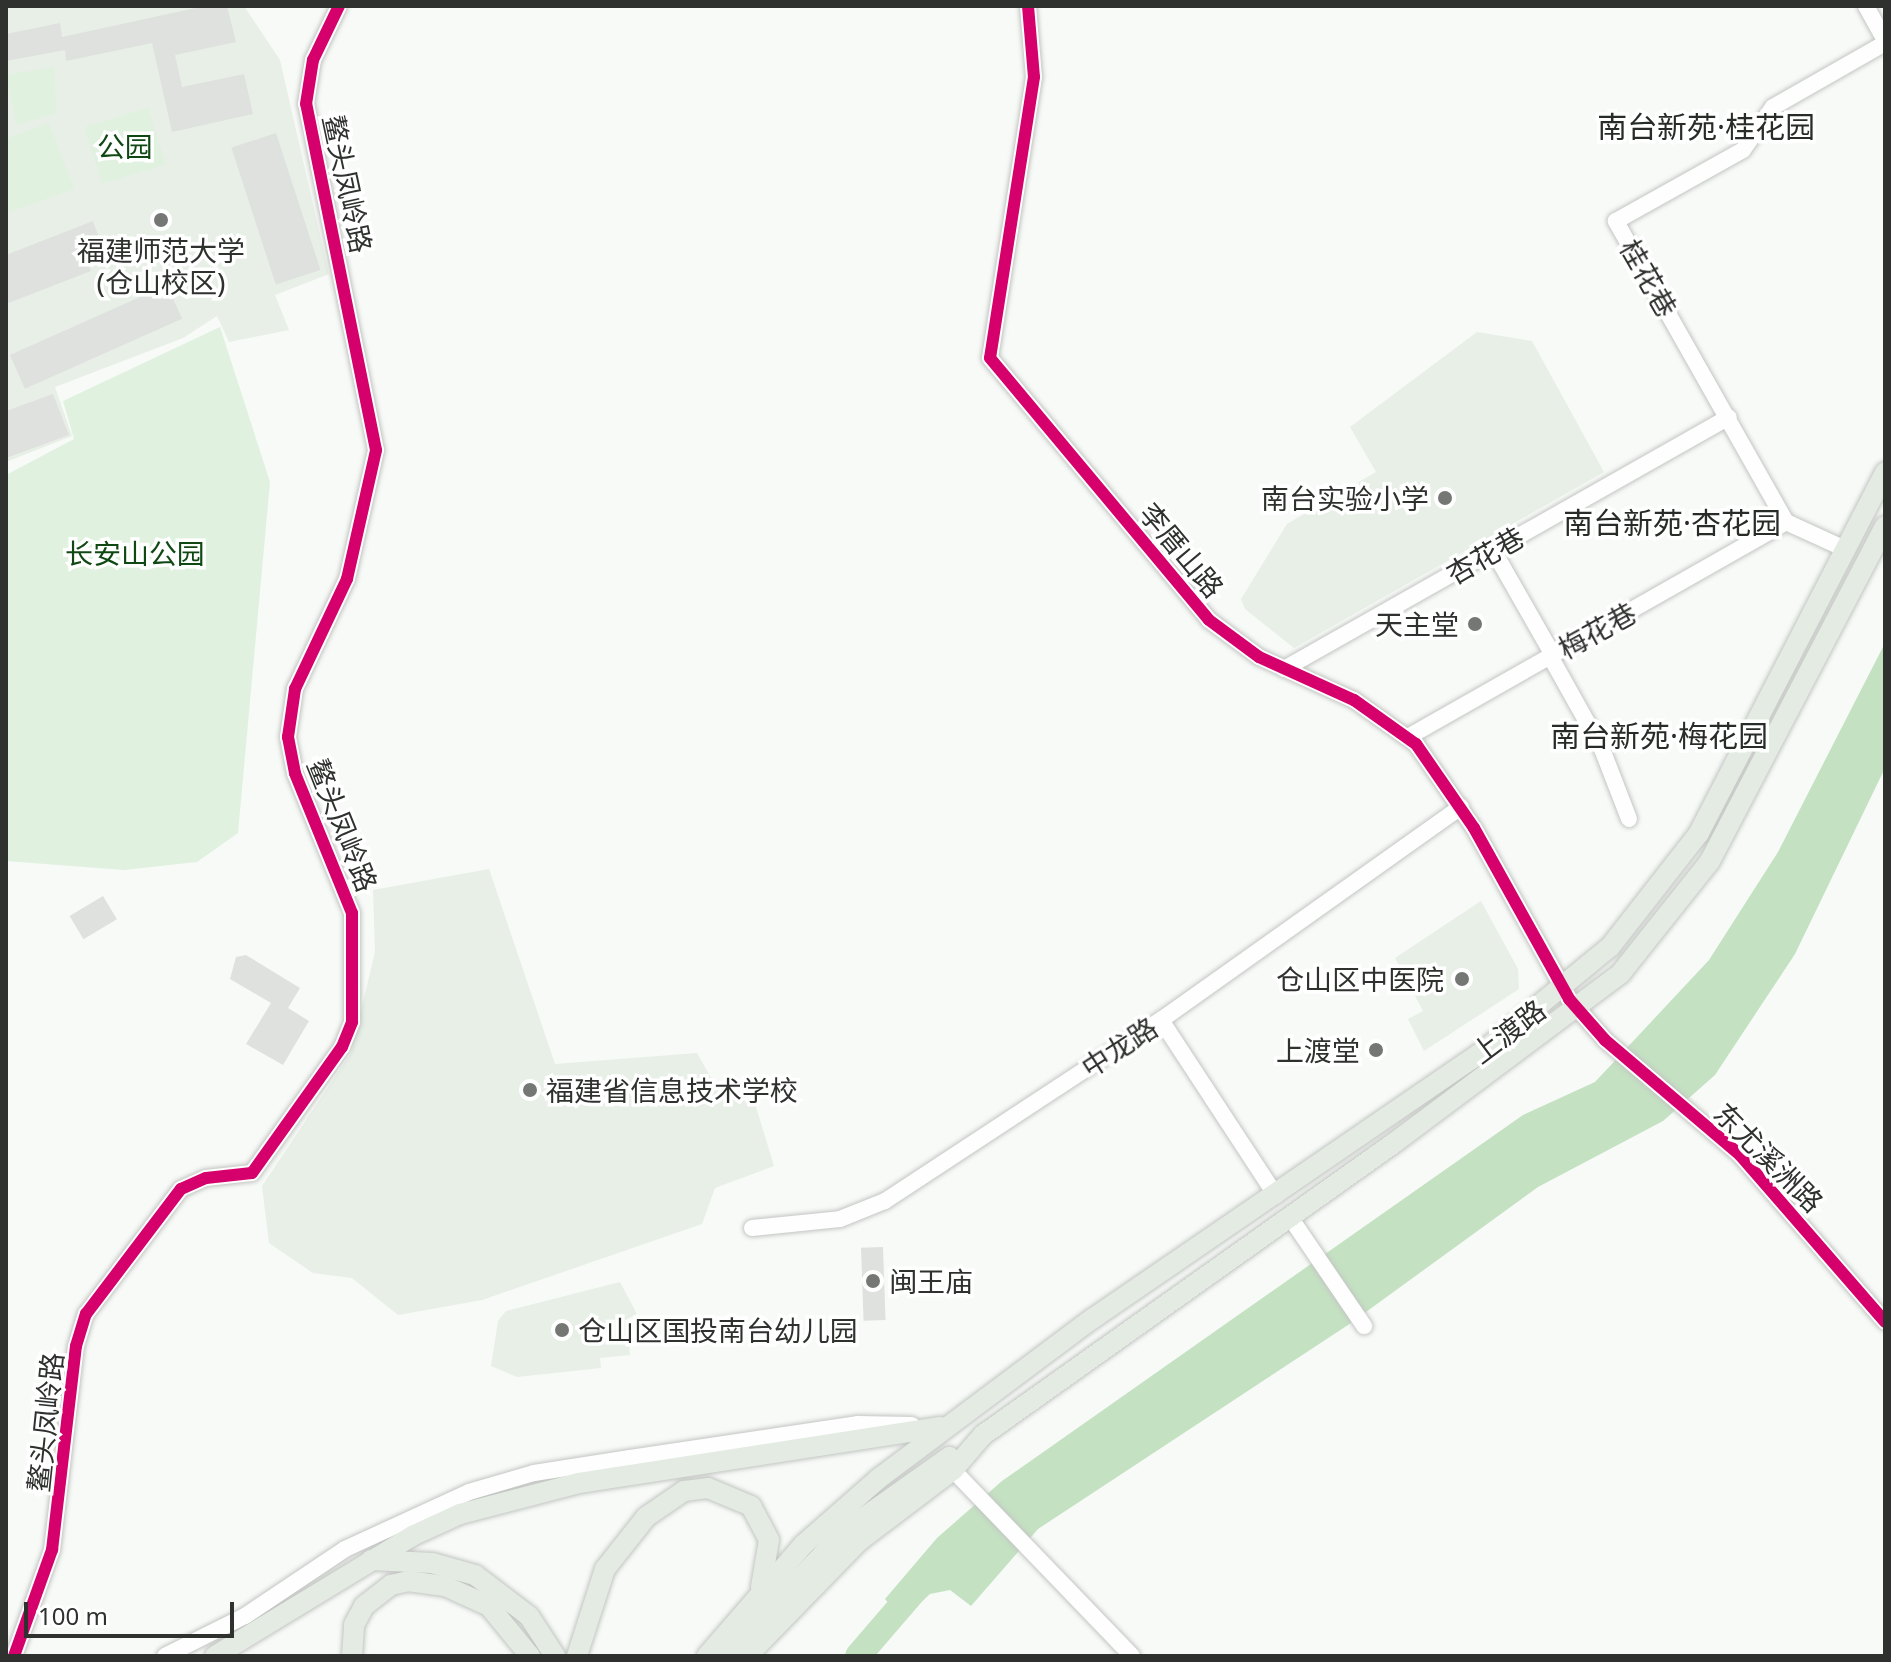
<!DOCTYPE html>
<meta charset="utf-8">
<style>
body{margin:0}
#map{position:relative;width:1891px;height:1662px;overflow:hidden;background:#f7faf7;font-family:"Noto Sans","Noto Sans SC",sans-serif}
div>[style]{position:absolute}
.built>*{inset:0;background:#e7efe7}
.green>*{inset:0;background:#e0f1e0;transform-origin:0 0}
.water>*{inset:0;background:#c4e1c2}
.river>*{height:26px;margin:-13px;padding:0 13px;transform-origin:13px;border-radius:13px;background:#c4e1c2}
.building>*{inset:0;background:#dfe1df;transform-origin:0 0}
.roads{filter:drop-shadow(0 0 2px #c3c5c3) drop-shadow(0 0 2px #c3c5c3)}
.minor>*{height:16px;margin:-8px;padding:0 8px;transform-origin:8px;border-radius:8px;background:#fefefe}
.major>*{height:20px;margin:-10px;padding:0 10px;transform-origin:10px;border-radius:10px;background:#e3ebe3}
.cycleway>*{height:12px;margin:-6px;padding:0 6px;transform-origin:6px;border-radius:6px;background:#d6006c}
.dots>*{width:22px;height:22px;translate:-50% -50%;box-sizing:border-box;border:4px solid #fff;border-radius:50%}
span{translate:-50% -50%;white-space:nowrap;text-align:center;line-height:1.15;-webkit-text-stroke:7px #fff;paint-order:stroke}
.park-label{font-size:28px;color:#0f4813}
.street-label{font-size:28px;color:#2f312f}
.poi-label{font-size:28px;color:#2f312f}
.right{translate:-100% -50%;text-align:right}
.left{translate:0 -50%;text-align:left}
.neighbourhood-label{font-size:30px;color:#282c28}
.frame{position:absolute;inset:0;border:8px solid #2f312f;pointer-events:none}
.scale{position:absolute;left:24px;top:1602px;width:210px;height:36px;box-sizing:border-box;border:4px solid #2f312f;border-top:0;padding-left:10px;font-size:24px;line-height:28px;white-space:nowrap;color:#2f312f;-webkit-text-stroke:6px #fff;paint-order:stroke}
</style>
<div id="map">
<div class="built">
<div style="clip-path:polygon(6px 6px,244px 6px,280px 60px,329px 274px,275px 295px,289px 330px,229px 342px,217px 316px,183px 338px,55px 387px,72px 436px,6px 462px)"></div>
<div style="clip-path:polygon(1477px 332px,1532px 341px,1604px 472px,1294px 648px,1245px 609px,1241px 599px,1287px 524px,1376px 472px,1350px 427px)"></div>
<div style="clip-path:polygon(489px 869px,555px 1064px,697px 1053px,714px 1083px,753px 1097px,774px 1166px,715px 1188px,702px 1224px,482px 1300px,398px 1315px,352px 1278px,313px 1273px,269px 1243px,262px 1186px,351px 1053px,375px 952px,373px 890px)"></div>
<div style="clip-path:polygon(1481px 901px,1518px 969px,1519px 989px,1424px 1051px,1408px 1019px,1423px 1011px,1395px 958px)"></div>
<div style="clip-path:polygon(620px 1282px,637px 1314px,627px 1319px,630px 1355px,600px 1358px,601px 1368px,517px 1377px,491px 1366px,498px 1321px,506px 1311px)"></div>
</div>
<div class="green">
<div style="clip-path:polygon(54px 67px,56px 113px,17px 125px,6px 75px)"></div>
<div style="left:148px;top:108px;width:59px;height:66px;rotate:73deg"></div>
<div style="clip-path:polygon(49px 123px,74px 189px,6px 213px,6px 139px)"></div>
<div style="clip-path:polygon(220px 327px,270px 482px,238px 833px,197px 862px,124px 870px,6px 861px,6px 475px,74px 439px,63px 401px)"></div>
</div>
<div class="water">
<div style="clip-path:polygon(1885px 643px,1885px 768px,1795px 954px,1715px 1075px,1663px 1121px,1538px 1187px,1348px 1325px,1038px 1529px,971px 1606px,950px 1590px,930px 1594px,903px 1619px,885px 1599px,937px 1538px,1002px 1481px,1523px 1115px,1595px 1082px,1709px 960px,1778px 852px)"></div>
</div>
<div class="river">
<div style="left:858px;top:1656px;width:94px;rotate:-49.3deg"></div>
</div>
<div class="building">
<div style="clip-path:polygon(205px 6px,227px 6px,236px 42px,175px 55px,182px 87px,244px 74px,253px 114px,172px 132px,152px 43px,66px 61px,65px 50px,6px 61px,6px 34px,60px 23px,62px 37px)"></div>
<div style="left:276px;top:133px;width:144px;height:47px;rotate:72deg"></div>
<div style="clip-path:polygon(93px 221px,103px 249px,85px 256px,91px 271px,6px 304px,6px 255px)"></div>
<div style="left:167px;top:285px;width:37px;height:172px;rotate:66deg"></div>
<div style="clip-path:polygon(53px 394px,69px 435px,6px 458px,6px 411px)"></div>
<div style="left:103px;top:896px;width:27px;height:39px;rotate:59deg"></div>
<div style="clip-path:polygon(246px 955px,300px 988px,288px 1008px,309px 1021px,283px 1065px,246px 1044px,271px 1003px,230px 979px,236px 957px)"></div>
<div style="left:883px;top:1247px;width:73px;height:22px;rotate:88deg"></div>
</div>
<div class="roads">
<div class="minor">
<div style="left:1028px;top:6px;width:71px;rotate:85.2deg"></div>
<div style="left:1034px;top:77px;width:284px;rotate:98.9deg"></div>
<div style="left:990px;top:358px;width:341px;rotate:50.1deg"></div>
<div style="left:1209px;top:620px;width:62px;rotate:36.5deg"></div>
<div style="left:1259px;top:657px;width:104px;rotate:24.4deg"></div>
<div style="left:1354px;top:700px;width:76px;rotate:35.4deg"></div>
<div style="left:1416px;top:744px;width:102px;rotate:55.4deg"></div>
<div style="left:1474px;top:828px;width:196px;rotate:60.9deg"></div>
<div style="left:1569px;top:999px;width:55px;rotate:48.7deg"></div>
<div style="left:1605px;top:1040px;width:177px;rotate:40.4deg"></div>
<div style="left:1740px;top:1155px;width:221px;rotate:49deg"></div>
<div style="left:1866px;top:6px;width:39px;rotate:61deg"></div>
<div style="left:1845px;top:549px;width:65px;rotate:-155.4deg"></div>
<div style="left:1786px;top:522px;width:346px;rotate:-119.5deg"></div>
<div style="left:1616px;top:221px;width:145px;rotate:-29.2deg"></div>
<div style="left:1743px;top:150px;width:52px;rotate:-55.1deg"></div>
<div style="left:1773px;top:107px;width:129px;rotate:-29.7deg"></div>
<div style="left:1493px;top:550px;width:121px;rotate:60.3deg"></div>
<div style="left:1550px;top:656px;width:107px;rotate:60.8deg"></div>
<div style="left:1602px;top:749px;width:75px;rotate:68.9deg"></div>
<div style="left:1284px;top:669px;width:511px;rotate:-29.52deg"></div>
<div style="left:1408px;top:737px;width:435px;rotate:-29.6deg"></div>
<div style="left:1161px;top:1020px;width:210px;rotate:56.8deg"></div>
<div style="left:1290px;top:1217px;width:132px;rotate:55.8deg"></div>
<div style="left:752px;top:1228px;width:88px;rotate:-5.8deg"></div>
<div style="left:840px;top:1219px;width:48px;rotate:-21.8deg"></div>
<div style="left:885px;top:1201px;width:330px;rotate:-33.3deg"></div>
<div style="left:1161px;top:1020px;width:368px;rotate:-35.4deg"></div>
<div style="left:953px;top:1470px;width:258px;rotate:46.1deg"></div>
<div style="left:14px;top:1656px;width:113px;rotate:-70.3deg"></div>
<div style="left:52px;top:1550px;width:205px;rotate:-83.3deg"></div>
<div style="left:76px;top:1346px;width:34px;rotate:-73deg"></div>
<div style="left:86px;top:1314px;width:157px;rotate:-52.8deg"></div>
<div style="left:181px;top:1189px;width:27px;rotate:-24deg"></div>
<div style="left:206px;top:1178px;width:46px;rotate:-6.2deg"></div>
<div style="left:252px;top:1173px;width:155px;rotate:-54.5deg"></div>
<div style="left:342px;top:1047px;width:27px;rotate:-68deg"></div>
<div style="left:352px;top:1022px;width:109px;rotate:-90deg"></div>
<div style="left:352px;top:913px;width:151px;rotate:-112.2deg"></div>
<div style="left:295px;top:773px;width:37px;rotate:-101deg"></div>
<div style="left:288px;top:737px;width:49px;rotate:-81.7deg"></div>
<div style="left:295px;top:689px;width:122px;rotate:-64.7deg"></div>
<div style="left:347px;top:579px;width:132px;rotate:-77.3deg"></div>
<div style="left:376px;top:450px;width:353px;rotate:-101.4deg"></div>
<div style="left:306px;top:104px;width:45px;rotate:-81deg"></div>
<div style="left:313px;top:60px;width:60px;rotate:-64.3deg"></div>
<div style="left:165px;top:1656px;width:89px;rotate:-26.6deg"></div>
<div style="left:245px;top:1616px;width:120px;rotate:-33.8deg"></div>
<div style="left:345px;top:1549px;width:136px;rotate:-24.7deg"></div>
<div style="left:469px;top:1492px;width:68px;rotate:-16.3deg"></div>
<div style="left:534px;top:1473px;width:97px;rotate:-8.9deg"></div>
<div style="left:630px;top:1458px;width:231px;rotate:-8.5deg"></div>
<div style="left:858px;top:1424px;width:54px;rotate:1.1deg"></div>
</div>
<div class="major">
<div style="left:371px;top:1560px;width:61px;rotate:2.8deg"></div>
<div style="left:432px;top:1563px;width:45px;rotate:15.6deg"></div>
<div style="left:475px;top:1575px;width:68px;rotate:37.2deg"></div>
<div style="left:529px;top:1616px;width:48px;rotate:57deg"></div>
<div style="left:215px;top:1656px;width:231px;rotate:-31.3deg"></div>
<div style="left:412px;top:1536px;width:53px;rotate:-24.6deg"></div>
<div style="left:460px;top:1514px;width:123px;rotate:-14.6deg"></div>
<div style="left:579px;top:1483px;width:366px;rotate:-8.8deg"></div>
<div style="left:352px;top:1656px;width:31px;rotate:-86deg"></div>
<div style="left:354px;top:1625px;width:21px;rotate:-62deg"></div>
<div style="left:364px;top:1606px;width:34px;rotate:-38deg"></div>
<div style="left:391px;top:1585px;width:17px;rotate:-13deg"></div>
<div style="left:408px;top:1581px;width:37px;rotate:8deg"></div>
<div style="left:445px;top:1586px;width:48px;rotate:24.4deg"></div>
<div style="left:489px;top:1606px;width:65px;rotate:50.6deg"></div>
<div style="left:577px;top:1656px;width:91px;rotate:-72.2deg"></div>
<div style="left:605px;top:1569px;width:66px;rotate:-51.7deg"></div>
<div style="left:646px;top:1517px;width:46px;rotate:-34.4deg"></div>
<div style="left:684px;top:1491px;width:24px;rotate:-7deg"></div>
<div style="left:708px;top:1488px;width:47px;rotate:22.7deg"></div>
<div style="left:751px;top:1506px;width:38px;rotate:62deg"></div>
<div style="left:769px;top:1540px;width:48px;rotate:99.7deg"></div>
<div style="left:707px;top:1656px;width:147px;rotate:-49.1deg"></div>
<div style="left:803px;top:1545px;width:100px;rotate:-41.3deg"></div>
<div style="left:878px;top:1479px;width:267px;rotate:-36.8deg"></div>
<div style="left:1092px;top:1319px;width:473px;rotate:-34.4deg"></div>
<div style="left:1482px;top:1052px;width:166px;rotate:-39.4deg"></div>
<div style="left:1610px;top:947px;width:145px;rotate:-52deg"></div>
<div style="left:1699px;top:833px;width:406px;rotate:-62.7deg"></div>
<div style="left:727px;top:1656px;width:172px;rotate:-46.7deg"></div>
<div style="left:845px;top:1531px;width:128px;rotate:-35.4deg"></div>
<div style="left:747px;top:1656px;width:161px;rotate:-45.8deg"></div>
<div style="left:859px;top:1541px;width:118px;rotate:-37.1deg"></div>
<div style="left:953px;top:1470px;width:46px;rotate:-49.4deg"></div>
<div style="left:983px;top:1435px;width:504px;rotate:-35.39deg"></div>
<div style="left:1394px;top:1143px;width:284px;rotate:-36.8deg"></div>
<div style="left:1621px;top:973px;width:143px;rotate:-51.5deg"></div>
<div style="left:1710px;top:861px;width:378px;rotate:-62.4deg"></div>
</div>
</div>
<div class="cycleway">
<div style="left:1028px;top:6px;width:71px;rotate:85.2deg"></div>
<div style="left:1034px;top:77px;width:284px;rotate:98.9deg"></div>
<div style="left:990px;top:358px;width:341px;rotate:50.1deg"></div>
<div style="left:1209px;top:620px;width:62px;rotate:36.5deg"></div>
<div style="left:1259px;top:657px;width:104px;rotate:24.4deg"></div>
<div style="left:1354px;top:700px;width:76px;rotate:35.4deg"></div>
<div style="left:1416px;top:744px;width:102px;rotate:55.4deg"></div>
<div style="left:1474px;top:828px;width:196px;rotate:60.9deg"></div>
<div style="left:1569px;top:999px;width:55px;rotate:48.7deg"></div>
<div style="left:1605px;top:1040px;width:177px;rotate:40.4deg"></div>
<div style="left:1740px;top:1155px;width:221px;rotate:49deg"></div>
<div style="left:14px;top:1656px;width:113px;rotate:-70.3deg"></div>
<div style="left:52px;top:1550px;width:205px;rotate:-83.3deg"></div>
<div style="left:76px;top:1346px;width:34px;rotate:-73deg"></div>
<div style="left:86px;top:1314px;width:157px;rotate:-52.8deg"></div>
<div style="left:181px;top:1189px;width:27px;rotate:-24deg"></div>
<div style="left:206px;top:1178px;width:46px;rotate:-6.2deg"></div>
<div style="left:252px;top:1173px;width:155px;rotate:-54.5deg"></div>
<div style="left:342px;top:1047px;width:27px;rotate:-68deg"></div>
<div style="left:352px;top:1022px;width:109px;rotate:-90deg"></div>
<div style="left:352px;top:913px;width:151px;rotate:-112.2deg"></div>
<div style="left:295px;top:773px;width:37px;rotate:-101deg"></div>
<div style="left:288px;top:737px;width:49px;rotate:-81.7deg"></div>
<div style="left:295px;top:689px;width:122px;rotate:-64.7deg"></div>
<div style="left:347px;top:579px;width:132px;rotate:-77.3deg"></div>
<div style="left:376px;top:450px;width:353px;rotate:-101.4deg"></div>
<div style="left:306px;top:104px;width:45px;rotate:-81deg"></div>
<div style="left:313px;top:60px;width:60px;rotate:-64.3deg"></div>
</div>
<div class="dots">
<div style="left:161px;top:220px;background:#757775"></div>
<div style="left:1445px;top:498px;background:#757775"></div>
<div style="left:1475px;top:624px;background:#757775"></div>
<div style="left:1462px;top:979px;background:#757775"></div>
<div style="left:1376px;top:1050px;background:#757775"></div>
<div style="left:530px;top:1090px;background:#757775"></div>
<div style="left:873px;top:1281px;background:#757775"></div>
<div style="left:562px;top:1330px;background:#757775"></div>
</div>
<div class="park-label">
<span style="left:125px;top:146px">公园</span>
<span style="left:135px;top:553px">长安山公园</span>
</div>
<div class="street-label">
<span style="left:348px;top:184px;rotate:78deg">鳌头凤岭路</span>
<span style="left:1649px;top:278px;rotate:60deg">桂花巷</span>
<span style="left:1182px;top:550px;rotate:50deg">李厝山路</span>
<span style="left:1485px;top:555px;rotate:-30deg">杏花巷</span>
<span style="left:1597px;top:630px;rotate:-29deg">梅花巷</span>
<span style="left:343px;top:825px;rotate:68deg">鳌头凤岭路</span>
<span style="left:1508px;top:1031px;rotate:-37deg">上渡路</span>
<span style="left:1119px;top:1047px;rotate:-33deg">中龙路</span>
<span style="left:1769px;top:1157px;rotate:45deg">东尤溪洲路</span>
<span style="left:45px;top:1422px;rotate:-84deg">鳌头凤岭路</span>
</div>
<div class="poi-label">
<span style="left:161px;top:266px">福建师范大学<br>(仓山校区)</span>
<span class="right" style="left:1429px;top:498px">南台实验小学</span>
<span class="right" style="left:1459px;top:624px">天主堂</span>
<span class="right" style="left:1444px;top:979px">仓山区中医院</span>
<span class="right" style="left:1360px;top:1050px">上渡堂</span>
<span class="left" style="left:546px;top:1090px">福建省信息技术学校</span>
<span class="left" style="left:889px;top:1281px">闽王庙</span>
<span class="left" style="left:578px;top:1330px">仓山区国投南台幼儿园</span>
</div>
<div class="neighbourhood-label">
<span style="left:1706px;top:127px">南台新苑·桂花园</span>
<span style="left:1672px;top:523px">南台新苑·杏花园</span>
<span style="left:1659px;top:736px">南台新苑·梅花园</span>
</div>
<div class="frame"></div>
<div class="scale">100 m</div>
</div>
